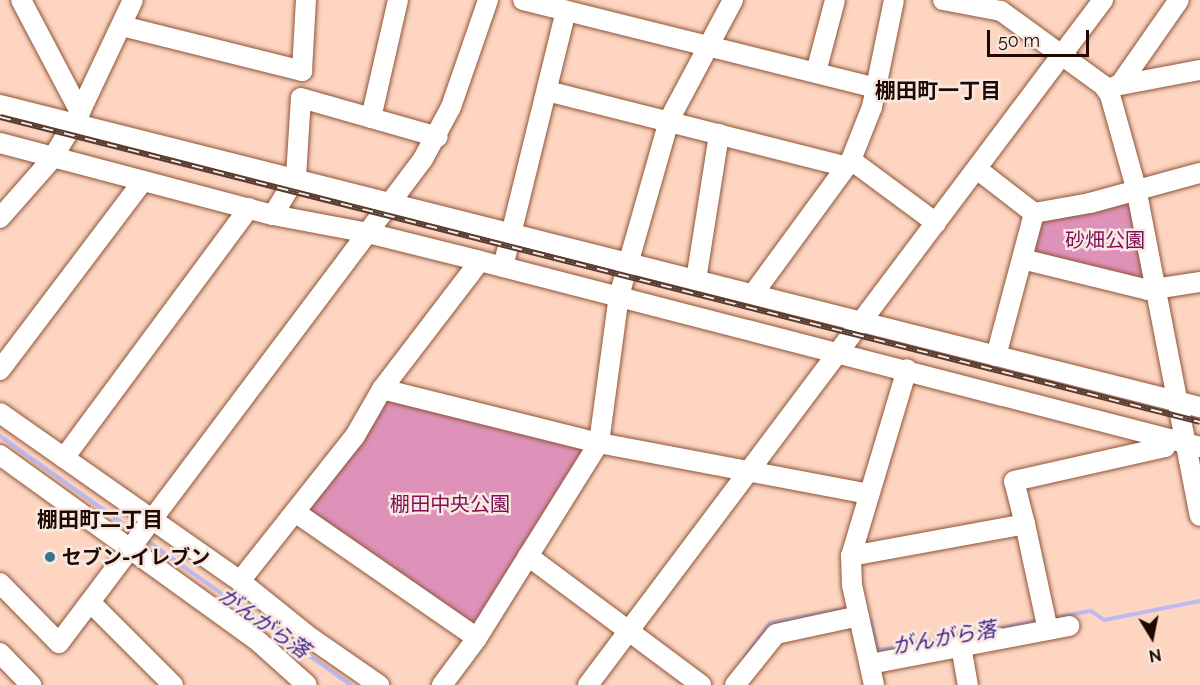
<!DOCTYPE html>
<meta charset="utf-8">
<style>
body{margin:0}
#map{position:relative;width:1200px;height:685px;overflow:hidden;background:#fdd5c1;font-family:Raleway,"Noto Sans JP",sans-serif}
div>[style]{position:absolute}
.green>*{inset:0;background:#de92b9}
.stream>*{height:4px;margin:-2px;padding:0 2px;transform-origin:2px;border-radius:2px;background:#bebaf1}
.roads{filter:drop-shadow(0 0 2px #8e5436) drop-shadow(0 0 2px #8e5436)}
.minor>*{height:20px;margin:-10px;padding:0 10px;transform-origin:10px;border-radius:10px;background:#fff}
.rail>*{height:6px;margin-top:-3px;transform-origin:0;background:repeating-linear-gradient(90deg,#f7e9e2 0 11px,#563b30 0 22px);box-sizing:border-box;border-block:2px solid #563b30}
.dots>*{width:16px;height:16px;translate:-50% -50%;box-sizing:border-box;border:3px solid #f7e9e2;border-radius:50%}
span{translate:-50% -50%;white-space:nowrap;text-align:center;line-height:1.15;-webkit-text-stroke:5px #f7e9e2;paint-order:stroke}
.park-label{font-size:20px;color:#7f0e57}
.poi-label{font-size:20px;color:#1f0901;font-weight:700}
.left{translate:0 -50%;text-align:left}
.neighbourhood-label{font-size:21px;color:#1f0901;font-weight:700}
.water-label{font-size:21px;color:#41268d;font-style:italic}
.north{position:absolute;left:1122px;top:607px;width:60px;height:60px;-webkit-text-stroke:4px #f7e9e2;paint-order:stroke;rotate:170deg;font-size:16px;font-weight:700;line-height:24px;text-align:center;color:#1f0901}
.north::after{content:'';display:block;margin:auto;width:21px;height:27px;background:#1f0901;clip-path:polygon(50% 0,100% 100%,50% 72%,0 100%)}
.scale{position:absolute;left:987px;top:30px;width:102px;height:27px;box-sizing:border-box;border:3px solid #1f0901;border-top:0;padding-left:8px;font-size:18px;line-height:21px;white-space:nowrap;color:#1f0901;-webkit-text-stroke:4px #f7e9e2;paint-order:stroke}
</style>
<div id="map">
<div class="green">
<div style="clip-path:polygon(1131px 203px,1146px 282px,1033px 256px,1042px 219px)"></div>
<div style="clip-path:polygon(385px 400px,590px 448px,475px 630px,303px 507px)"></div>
</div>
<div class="stream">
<div style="left:0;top:436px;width:166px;rotate:35.4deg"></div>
<div style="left:146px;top:540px;width:251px;rotate:35.3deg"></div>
<div style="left:1054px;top:618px;width:38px;rotate:-11deg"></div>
<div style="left:1091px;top:611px;width:16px;rotate:35deg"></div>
<div style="left:1104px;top:620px;width:98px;rotate:-11.2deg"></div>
<div style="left:871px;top:621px;width:27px;rotate:77deg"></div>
<div style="left:877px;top:647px;width:5px;rotate:37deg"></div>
<div style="left:881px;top:650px;width:159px;rotate:-10.5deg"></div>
<div style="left:745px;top:657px;width:42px;rotate:-53.7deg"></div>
<div style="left:770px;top:623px;width:79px;rotate:-10.9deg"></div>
</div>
<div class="roads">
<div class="minor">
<div style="left:21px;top:0;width:127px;rotate:62.2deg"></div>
<div style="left:523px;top:0;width:364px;rotate:14deg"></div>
<div style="left:943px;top:0;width:59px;rotate:10.7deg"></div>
<div style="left:1001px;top:11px;width:126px;rotate:36deg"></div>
<div style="left:1103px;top:85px;width:12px;rotate:55deg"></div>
<div style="left:1110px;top:95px;width:97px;rotate:74.4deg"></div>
<div style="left:1136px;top:188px;width:334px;rotate:79deg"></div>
<div style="left:122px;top:26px;width:186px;rotate:14deg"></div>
<div style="left:302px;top:71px;width:71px;rotate:-86.8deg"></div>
<div style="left:816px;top:72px;width:74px;rotate:-75.2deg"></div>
<div style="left:1121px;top:83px;width:101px;rotate:-55.1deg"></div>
<div style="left:1115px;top:86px;width:86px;rotate:-10.7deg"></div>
<div style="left:547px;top:91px;width:309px;rotate:14.2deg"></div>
<div style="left:0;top:105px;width:1237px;rotate:14.13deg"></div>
<div style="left:371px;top:118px;width:121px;rotate:-77.1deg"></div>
<div style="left:0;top:143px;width:282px;rotate:14.8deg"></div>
<div style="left:273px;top:215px;width:97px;rotate:10.7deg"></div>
<div style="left:368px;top:233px;width:115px;rotate:14deg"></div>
<div style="left:480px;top:261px;width:744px;rotate:14.48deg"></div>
<div style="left:851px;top:160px;width:106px;rotate:36.5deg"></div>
<div style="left:977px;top:169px;width:72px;rotate:37.7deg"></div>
<div style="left:1034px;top:213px;width:57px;rotate:-10.1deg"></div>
<div style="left:1090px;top:203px;width:114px;rotate:-15.3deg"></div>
<div style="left:273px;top:215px;width:44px;rotate:-58.8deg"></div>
<div style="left:296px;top:177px;width:79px;rotate:-86.4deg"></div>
<div style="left:301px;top:98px;width:142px;rotate:15.9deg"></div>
<div style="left:0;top:218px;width:79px;rotate:-48.6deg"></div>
<div style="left:52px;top:159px;width:55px;rotate:-59.2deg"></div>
<div style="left:80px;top:112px;width:124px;rotate:-64.7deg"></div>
<div style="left:1022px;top:259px;width:130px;rotate:13.8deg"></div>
<div style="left:1148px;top:290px;width:53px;rotate:-8.7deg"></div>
<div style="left:503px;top:267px;width:264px;rotate:-76.2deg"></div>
<div style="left:696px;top:280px;width:148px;rotate:-81deg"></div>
<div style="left:753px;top:294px;width:166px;rotate:-53.8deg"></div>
<div style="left:851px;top:160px;width:57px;rotate:-68.4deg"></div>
<div style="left:872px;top:107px;width:109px;rotate:-78.4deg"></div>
<div style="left:996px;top:356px;width:148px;rotate:-75.1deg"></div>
<div style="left:0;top:370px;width:236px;rotate:-52.9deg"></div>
<div style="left:382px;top:389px;width:224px;rotate:14deg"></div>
<div style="left:599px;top:443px;width:275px;rotate:10.7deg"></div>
<div style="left:0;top:413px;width:293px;rotate:35deg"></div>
<div style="left:240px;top:581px;width:91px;rotate:38.8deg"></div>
<div style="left:311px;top:638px;width:83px;rotate:34.7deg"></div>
<div style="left:0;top:455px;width:319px;rotate:35.8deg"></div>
<div style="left:259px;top:642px;width:64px;rotate:41.9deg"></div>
<div style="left:64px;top:458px;width:311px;rotate:-53.5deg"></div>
<div style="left:295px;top:512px;width:221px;rotate:34.7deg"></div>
<div style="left:1025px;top:524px;width:108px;rotate:77.8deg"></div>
<div style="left:528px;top:556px;width:216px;rotate:36.7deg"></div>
<div style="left:851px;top:556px;width:177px;rotate:-10.4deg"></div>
<div style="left:1025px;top:524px;width:44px;rotate:-104.3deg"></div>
<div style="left:1014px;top:481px;width:155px;rotate:-12.7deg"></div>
<div style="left:1165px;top:447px;width:9px;rotate:-63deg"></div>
<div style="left:240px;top:581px;width:185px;rotate:-51.6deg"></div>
<div style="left:355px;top:436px;width:54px;rotate:-60.1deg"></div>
<div style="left:382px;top:389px;width:161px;rotate:-52.6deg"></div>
<div style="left:0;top:583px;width:84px;rotate:45.5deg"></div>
<div style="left:59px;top:643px;width:51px;rotate:-52.9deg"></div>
<div style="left:961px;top:646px;width:40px;rotate:80deg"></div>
<div style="left:0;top:653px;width:45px;rotate:45.9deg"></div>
<div style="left:870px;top:664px;width:203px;rotate:-10.8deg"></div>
<div style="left:173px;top:685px;width:117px;rotate:-135deg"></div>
<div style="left:90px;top:602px;width:554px;rotate:-53.07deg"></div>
<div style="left:423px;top:159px;width:59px;rotate:-61.7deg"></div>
<div style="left:451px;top:107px;width:113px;rotate:-70.9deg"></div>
<div style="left:442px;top:685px;width:59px;rotate:-53.3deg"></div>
<div style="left:477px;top:638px;width:230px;rotate:-58deg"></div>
<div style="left:599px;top:443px;width:148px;rotate:-82.3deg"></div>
<div style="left:619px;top:296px;width:183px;rotate:-74.1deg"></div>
<div style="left:669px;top:120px;width:136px;rotate:-61.9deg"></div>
<div style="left:588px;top:685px;width:857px;rotate:-53.06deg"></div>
<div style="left:735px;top:685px;width:65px;rotate:-51.2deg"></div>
<div style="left:776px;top:634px;width:85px;rotate:-12.2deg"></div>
<div style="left:874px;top:685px;width:102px;rotate:-102.4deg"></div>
<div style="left:852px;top:585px;width:29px;rotate:-92deg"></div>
<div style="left:851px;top:556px;width:195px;rotate:-73.3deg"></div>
</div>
</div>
<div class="rail">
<div style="left:0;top:117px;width:1238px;rotate:14.26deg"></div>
</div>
<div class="dots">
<div style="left:50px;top:557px;background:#38738b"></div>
</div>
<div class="park-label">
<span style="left:1105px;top:240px">砂畑公園</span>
<span style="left:450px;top:504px">棚田中央公園</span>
</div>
<div class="poi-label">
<span class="left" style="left:62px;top:557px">セブン-イレブン</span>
</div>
<div class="neighbourhood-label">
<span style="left:938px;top:91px">棚田町一丁目</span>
<span style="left:100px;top:520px">棚田町二丁目</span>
</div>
<div class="water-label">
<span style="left:264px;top:623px;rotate:35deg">がんがら落</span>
<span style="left:944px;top:638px;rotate:-10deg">がんがら落</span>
</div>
<div class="north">N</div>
<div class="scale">50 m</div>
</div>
